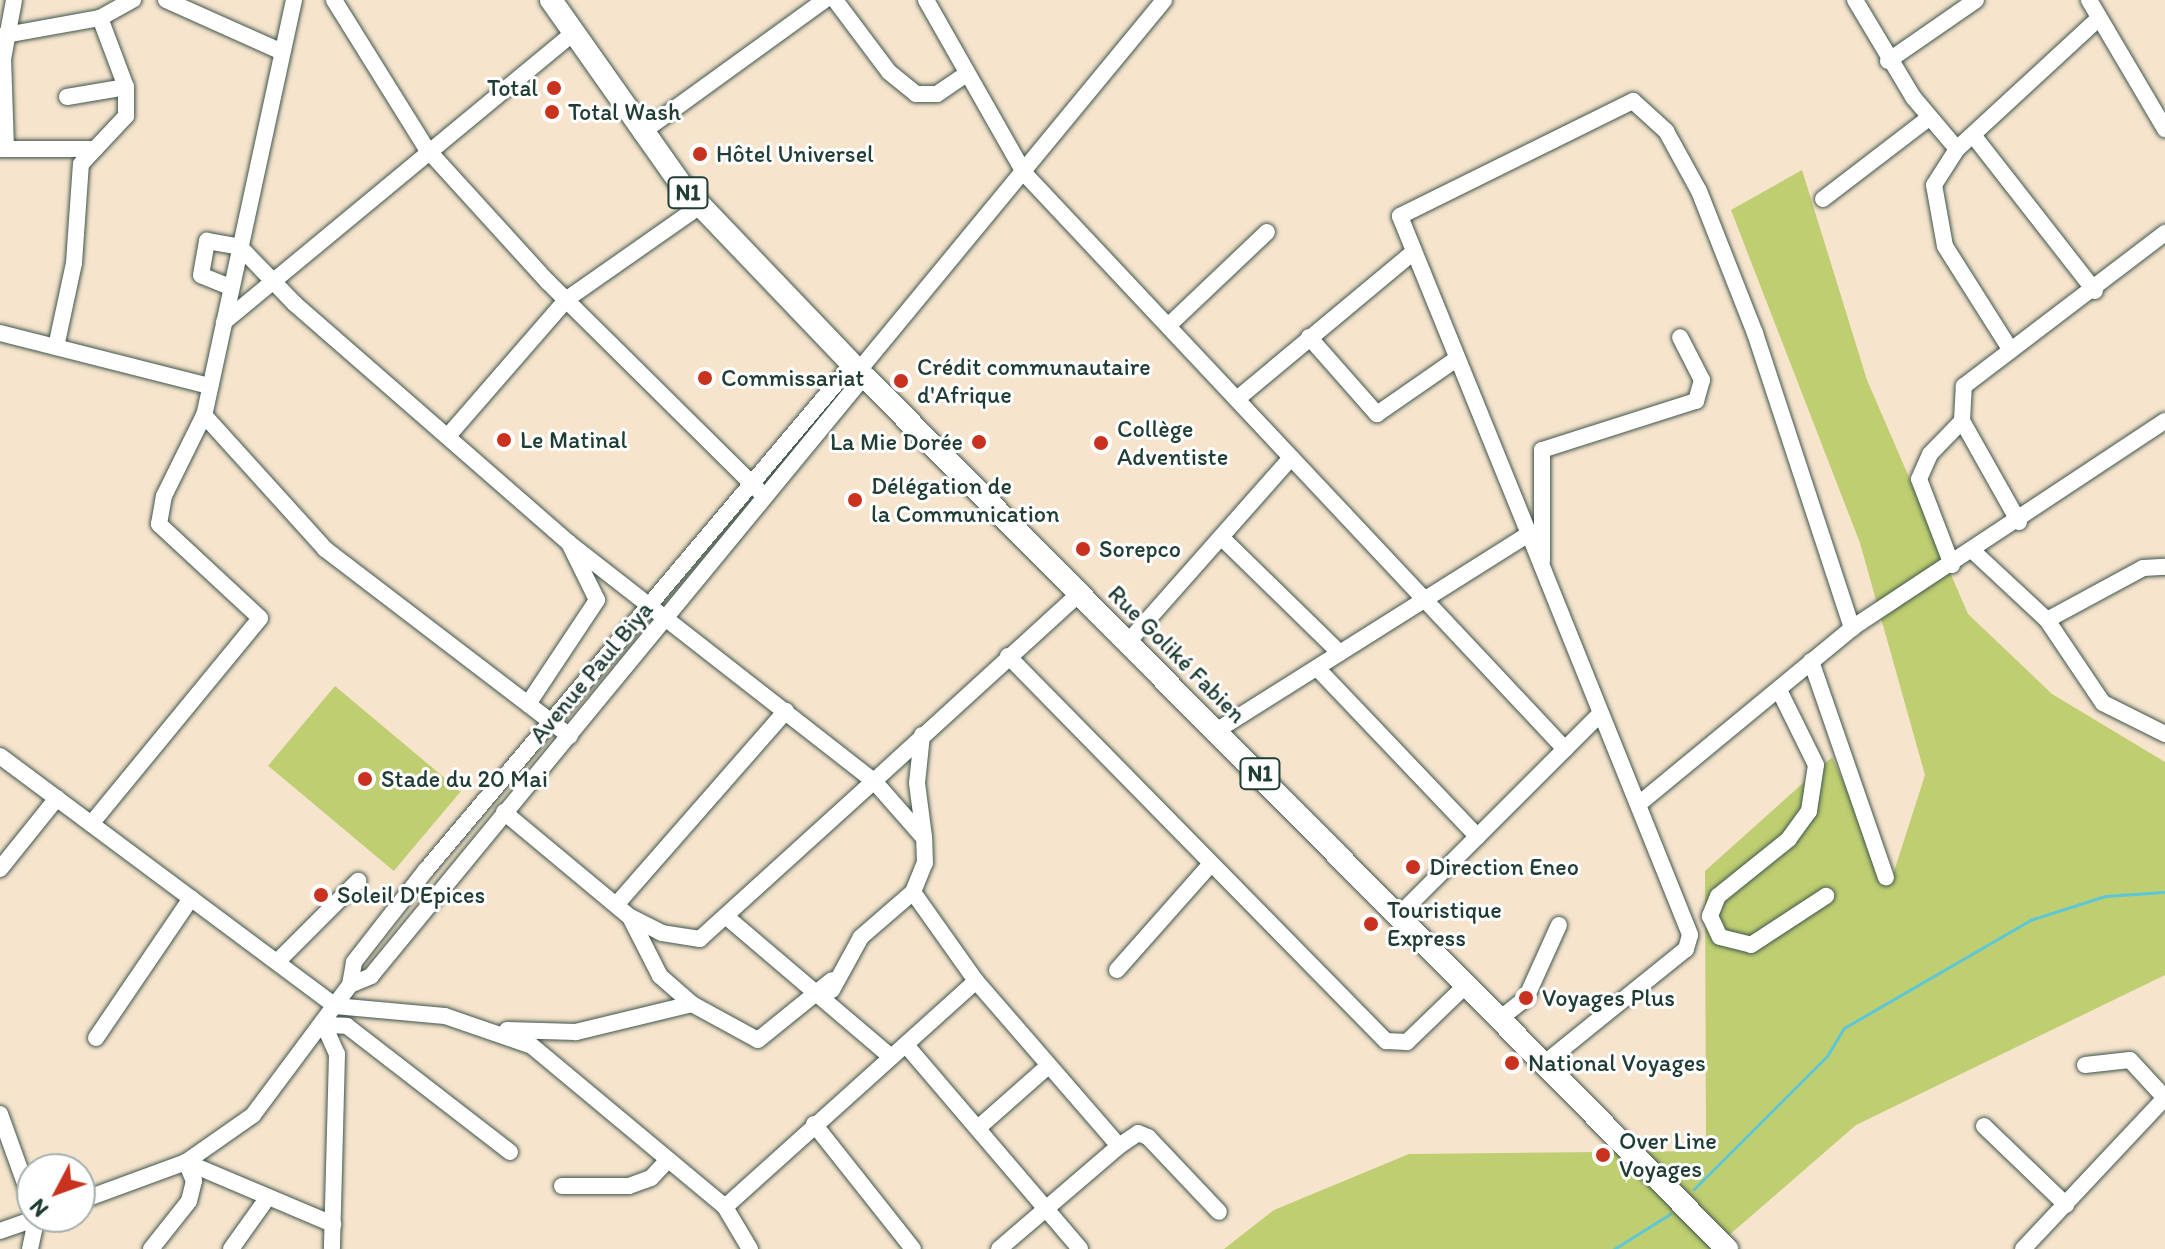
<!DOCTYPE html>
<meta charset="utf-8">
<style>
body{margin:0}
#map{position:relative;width:2165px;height:1249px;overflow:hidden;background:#f6e4cd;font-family:Itim,sans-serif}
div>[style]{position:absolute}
.green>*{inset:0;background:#bece71;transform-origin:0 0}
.stream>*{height:3px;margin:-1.5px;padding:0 1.5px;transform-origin:1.5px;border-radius:1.5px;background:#5cc7d6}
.roads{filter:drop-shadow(0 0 2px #3f564b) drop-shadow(0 0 2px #3f564b)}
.minor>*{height:16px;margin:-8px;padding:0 8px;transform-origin:8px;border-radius:8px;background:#fff}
.highway>*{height:22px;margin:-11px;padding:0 11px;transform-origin:11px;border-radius:11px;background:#fff}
.dots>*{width:22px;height:22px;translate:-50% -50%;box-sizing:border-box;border:4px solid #fff;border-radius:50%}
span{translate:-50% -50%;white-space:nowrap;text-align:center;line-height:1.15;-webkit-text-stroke:6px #fff;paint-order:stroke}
.shield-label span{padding:2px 6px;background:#fff;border:2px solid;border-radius:6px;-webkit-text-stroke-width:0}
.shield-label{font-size:22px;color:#1f3d34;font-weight:700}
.poi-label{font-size:24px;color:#1f3d34}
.right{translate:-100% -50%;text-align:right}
.left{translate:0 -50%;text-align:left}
.street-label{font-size:24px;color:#1f3d34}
.north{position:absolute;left:16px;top:1153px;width:80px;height:80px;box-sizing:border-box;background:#fff;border:2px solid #a5b1ae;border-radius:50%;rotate:229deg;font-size:22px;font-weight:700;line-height:32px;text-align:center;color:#1f3d34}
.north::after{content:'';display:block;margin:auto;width:28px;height:36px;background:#c8321e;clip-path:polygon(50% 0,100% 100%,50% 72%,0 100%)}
</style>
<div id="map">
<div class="green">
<div style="clip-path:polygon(1802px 170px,1867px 380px,1968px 614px,2052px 694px,2165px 762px,2165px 975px,1856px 1125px,1713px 1249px,1224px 1249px,1274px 1210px,1409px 1154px,1706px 1151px,1705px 871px,1832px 757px,1890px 884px,1925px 775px,1860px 543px,1731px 210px)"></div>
<div style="left:335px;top:686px;width:164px;height:104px;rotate:40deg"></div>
</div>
<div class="stream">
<div style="left:1694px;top:1189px;width:188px;rotate:-45deg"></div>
<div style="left:1827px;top:1056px;width:33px;rotate:-59deg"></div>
<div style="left:1844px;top:1028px;width:215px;rotate:-30.1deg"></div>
<div style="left:2030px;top:920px;width:79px;rotate:-17.7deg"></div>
<div style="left:2105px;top:896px;width:60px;rotate:-3.8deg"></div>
<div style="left:1614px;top:1249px;width:66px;rotate:-32deg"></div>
</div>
<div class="roads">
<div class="minor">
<div style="left:166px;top:0;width:127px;rotate:24.1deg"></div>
<div style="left:294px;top:0;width:425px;rotate:102.2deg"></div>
<div style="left:204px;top:415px;width:181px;rotate:47.9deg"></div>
<div style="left:325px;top:549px;width:308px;rotate:37.4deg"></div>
<div style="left:334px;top:0;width:174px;rotate:58.1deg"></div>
<div style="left:426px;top:148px;width:180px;rotate:47.7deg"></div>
<div style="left:547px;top:281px;width:300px;rotate:44.7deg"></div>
<div style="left:835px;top:0;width:90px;rotate:53.1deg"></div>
<div style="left:889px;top:72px;width:35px;rotate:39deg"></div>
<div style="left:916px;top:94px;width:21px"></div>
<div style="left:937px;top:94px;width:34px;rotate:-34deg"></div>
<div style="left:926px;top:0;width:200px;rotate:60.4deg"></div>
<div style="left:1025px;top:174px;width:789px;rotate:46.8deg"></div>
<div style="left:1855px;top:0;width:113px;rotate:59.1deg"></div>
<div style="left:1913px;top:97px;width:68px;rotate:49.8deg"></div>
<div style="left:2089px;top:0;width:150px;rotate:59.5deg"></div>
<div style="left:0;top:36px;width:102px;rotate:-10.2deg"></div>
<div style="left:100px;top:18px;width:38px;rotate:-29deg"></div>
<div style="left:1888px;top:61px;width:107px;rotate:-34.7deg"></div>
<div style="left:67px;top:97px;width:60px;rotate:-9.6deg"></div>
<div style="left:641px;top:133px;width:227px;rotate:-35.9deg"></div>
<div style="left:1973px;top:135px;width:198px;rotate:52deg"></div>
<div style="left:6px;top:148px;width:89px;rotate:-91.9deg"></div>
<div style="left:3px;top:59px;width:60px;rotate:-79.4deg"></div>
<div style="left:0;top:149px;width:95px"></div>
<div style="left:1823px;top:199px;width:133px;rotate:-37.4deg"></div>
<div style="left:230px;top:287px;width:31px;rotate:-158deg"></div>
<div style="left:201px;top:275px;width:35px;rotate:-80deg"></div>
<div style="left:207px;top:241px;width:34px;rotate:10deg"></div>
<div style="left:240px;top:247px;width:79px;rotate:46deg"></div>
<div style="left:295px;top:304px;width:364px;rotate:41.1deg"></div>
<div style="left:569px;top:543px;width:387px;rotate:38deg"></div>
<div style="left:874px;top:781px;width:235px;rotate:137.8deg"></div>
<div style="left:700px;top:939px;width:38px;rotate:-171deg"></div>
<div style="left:662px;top:933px;width:36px;rotate:-153deg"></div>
<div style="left:630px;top:917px;width:164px;rotate:-140.2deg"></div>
<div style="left:224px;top:322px;width:453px;rotate:-39.6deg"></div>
<div style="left:1169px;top:325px;width:135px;rotate:-43.5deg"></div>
<div style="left:0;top:333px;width:217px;rotate:14.2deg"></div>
<div style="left:1309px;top:337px;width:103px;rotate:48.6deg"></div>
<div style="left:1377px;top:414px;width:95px;rotate:-34.7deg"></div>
<div style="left:56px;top:347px;width:86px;rotate:-77.9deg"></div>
<div style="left:74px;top:263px;width:99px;rotate:-86deg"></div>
<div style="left:81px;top:164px;width:66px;rotate:-46.8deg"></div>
<div style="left:126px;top:116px;width:29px;rotate:-90deg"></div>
<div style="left:126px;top:87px;width:74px;rotate:-110.6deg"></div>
<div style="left:2010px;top:349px;width:122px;rotate:-122.3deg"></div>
<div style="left:1945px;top:246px;width:62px;rotate:-100.2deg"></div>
<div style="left:1934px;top:185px;width:43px;rotate:-57.4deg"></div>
<div style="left:1957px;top:149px;width:192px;rotate:-42.7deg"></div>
<div style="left:865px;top:363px;width:470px;rotate:-50.5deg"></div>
<div style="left:1237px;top:399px;width:226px;rotate:-39.8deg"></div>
<div style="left:448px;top:436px;width:181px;rotate:-49deg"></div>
<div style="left:567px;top:299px;width:162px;rotate:-35deg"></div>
<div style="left:2019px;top:522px;width:116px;rotate:-119.4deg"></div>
<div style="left:1962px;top:421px;width:35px;rotate:-87deg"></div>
<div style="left:1964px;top:386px;width:253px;rotate:-37.3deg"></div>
<div style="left:1529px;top:534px;width:343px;rotate:-112.1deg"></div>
<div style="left:1400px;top:216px;width:260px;rotate:-26.3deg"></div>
<div style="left:1633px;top:101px;width:45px;rotate:42.3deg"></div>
<div style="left:1666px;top:131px;width:68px;rotate:61.2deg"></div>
<div style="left:1699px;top:191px;width:153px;rotate:68.5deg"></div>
<div style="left:1755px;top:333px;width:311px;rotate:71.8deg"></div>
<div style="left:1221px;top:537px;width:166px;rotate:44.3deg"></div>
<div style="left:1974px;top:552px;width:100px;rotate:43deg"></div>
<div style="left:2047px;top:620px;width:100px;rotate:56deg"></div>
<div style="left:2103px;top:703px;width:69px;rotate:26.6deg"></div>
<div style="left:1542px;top:561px;width:111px;rotate:-90deg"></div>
<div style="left:1542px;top:450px;width:162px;rotate:-17.7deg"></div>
<div style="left:1696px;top:401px;width:22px;rotate:-74deg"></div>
<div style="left:1702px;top:380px;width:48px;rotate:-117.1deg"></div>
<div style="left:1952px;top:565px;width:92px;rotate:-111deg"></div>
<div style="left:1919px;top:479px;width:27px;rotate:-66deg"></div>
<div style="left:1930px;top:454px;width:46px;rotate:-45.9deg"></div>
<div style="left:2047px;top:620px;width:109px;rotate:-28.4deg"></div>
<div style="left:2143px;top:568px;width:22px;rotate:-3deg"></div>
<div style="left:1128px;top:642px;width:246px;rotate:-48.5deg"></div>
<div style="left:1008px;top:656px;width:540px;rotate:45.53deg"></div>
<div style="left:1386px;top:1041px;width:21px;rotate:3deg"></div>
<div style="left:1407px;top:1042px;width:85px;rotate:-44deg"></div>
<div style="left:1811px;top:661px;width:229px;rotate:70.9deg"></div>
<div style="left:1317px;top:668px;width:233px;rotate:46.4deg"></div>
<div style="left:1780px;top:692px;width:81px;rotate:63.7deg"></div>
<div style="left:1816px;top:765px;width:47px;rotate:98.7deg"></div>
<div style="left:1809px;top:811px;width:34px;rotate:126deg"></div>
<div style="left:1789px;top:839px;width:91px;rotate:141.2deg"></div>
<div style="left:1718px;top:896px;width:22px;rotate:112deg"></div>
<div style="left:1710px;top:916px;width:23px;rotate:65deg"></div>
<div style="left:1720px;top:937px;width:32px;rotate:14deg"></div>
<div style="left:1751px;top:945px;width:90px;rotate:-33.2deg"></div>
<div style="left:528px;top:704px;width:125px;rotate:-56.4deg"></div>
<div style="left:597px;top:600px;width:64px;rotate:-116.2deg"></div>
<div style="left:1216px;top:731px;width:370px;rotate:-32.2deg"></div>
<div style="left:1529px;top:534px;width:432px;rotate:68.1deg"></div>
<div style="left:1690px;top:935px;width:15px;rotate:106deg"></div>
<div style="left:1686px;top:949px;width:179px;rotate:141.1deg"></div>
<div style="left:922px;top:735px;width:48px;rotate:95.9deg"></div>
<div style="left:917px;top:783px;width:54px;rotate:82.6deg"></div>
<div style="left:0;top:756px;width:418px;rotate:36.7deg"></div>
<div style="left:335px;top:1006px;width:110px;rotate:5.2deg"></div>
<div style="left:445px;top:1016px;width:92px;rotate:19deg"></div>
<div style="left:532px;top:1046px;width:251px;rotate:39.8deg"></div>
<div style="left:725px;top:1207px;width:49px;rotate:59.2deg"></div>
<div style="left:1640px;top:803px;width:275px;rotate:-39.5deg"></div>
<div style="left:1852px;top:628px;width:375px;rotate:-33.5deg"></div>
<div style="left:91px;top:824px;width:266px;rotate:-50.6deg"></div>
<div style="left:260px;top:618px;width:138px;rotate:-137.1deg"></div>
<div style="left:159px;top:524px;width:28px;rotate:-80deg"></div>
<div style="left:164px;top:496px;width:90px;rotate:-63.7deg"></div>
<div style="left:0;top:869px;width:91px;rotate:-51.2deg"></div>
<div style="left:616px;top:905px;width:258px;rotate:-48.8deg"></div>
<div style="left:1400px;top:914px;width:283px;rotate:-45deg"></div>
<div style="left:630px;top:917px;width:66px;rotate:63deg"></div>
<div style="left:660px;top:976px;width:43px;rotate:41.2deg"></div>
<div style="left:692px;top:1004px;width:75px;rotate:28.6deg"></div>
<div style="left:758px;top:1040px;width:95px;rotate:-39deg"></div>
<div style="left:729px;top:919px;width:213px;rotate:40.4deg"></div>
<div style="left:277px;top:962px;width:115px;rotate:-45deg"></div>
<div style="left:1117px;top:970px;width:137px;rotate:-48.5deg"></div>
<div style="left:350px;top:985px;width:23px;rotate:-23deg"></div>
<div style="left:371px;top:976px;width:772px;rotate:-50.57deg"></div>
<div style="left:832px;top:990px;width:60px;rotate:-61.3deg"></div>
<div style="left:861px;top:937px;width:69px;rotate:-40.9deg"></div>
<div style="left:1502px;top:1017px;width:31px;rotate:-38deg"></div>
<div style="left:1526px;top:998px;width:80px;rotate:-65.7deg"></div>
<div style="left:324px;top:1025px;width:23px;rotate:2deg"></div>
<div style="left:347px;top:1026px;width:206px;rotate:37.7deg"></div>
<div style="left:324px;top:1025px;width:32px;rotate:66deg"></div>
<div style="left:337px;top:1054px;width:195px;rotate:91.5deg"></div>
<div style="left:507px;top:1030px;width:69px;rotate:1.7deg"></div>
<div style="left:576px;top:1032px;width:119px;rotate:-13.6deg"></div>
<div style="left:96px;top:1038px;width:169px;rotate:-55.8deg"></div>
<div style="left:906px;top:1045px;width:268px;rotate:49.5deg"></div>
<div style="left:2085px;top:1065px;width:45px;rotate:-6.3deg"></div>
<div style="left:2130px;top:1060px;width:52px;rotate:47.4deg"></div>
<div style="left:0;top:1114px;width:95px;rotate:70.2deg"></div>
<div style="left:814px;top:1124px;width:159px;rotate:51.6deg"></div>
<div style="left:1984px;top:1126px;width:114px;rotate:43.9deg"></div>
<div style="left:978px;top:1128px;width:94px;rotate:-41.5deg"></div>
<div style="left:1119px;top:1146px;width:23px;rotate:-34deg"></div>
<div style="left:1138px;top:1133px;width:11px;rotate:22deg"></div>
<div style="left:1148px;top:1137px;width:103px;rotate:46.6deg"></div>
<div style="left:186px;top:1162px;width:160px;rotate:22.9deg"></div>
<div style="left:562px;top:1186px;width:67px"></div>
<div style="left:629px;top:1186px;width:23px;rotate:-20deg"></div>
<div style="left:651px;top:1178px;width:23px;rotate:-47deg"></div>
<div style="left:80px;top:1201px;width:113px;rotate:-20.2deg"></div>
<div style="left:186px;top:1162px;width:82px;rotate:-35deg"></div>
<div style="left:253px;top:1115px;width:162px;rotate:-53.3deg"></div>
<div style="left:350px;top:985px;width:23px;rotate:-80deg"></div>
<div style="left:354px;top:962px;width:117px;rotate:-52deg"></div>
<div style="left:426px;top:870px;width:656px;rotate:-49.88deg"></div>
<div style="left:725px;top:1207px;width:338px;rotate:-42deg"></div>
<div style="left:0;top:1231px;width:42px;rotate:-19.3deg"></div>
<div style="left:30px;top:1249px;width:33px;rotate:-78deg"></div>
<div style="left:151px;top:1249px;width:61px;rotate:-51.6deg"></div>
<div style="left:189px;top:1201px;width:21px;rotate:-76deg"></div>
<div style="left:194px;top:1181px;width:21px;rotate:-113deg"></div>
<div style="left:231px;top:1249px;width:60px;rotate:-54.5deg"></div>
<div style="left:999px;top:1249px;width:158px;rotate:-40.6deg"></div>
<div style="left:1119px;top:1146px;width:218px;rotate:-130.9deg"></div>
<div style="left:976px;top:981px;width:109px;rotate:-125.3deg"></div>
<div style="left:913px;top:892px;width:31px;rotate:-68deg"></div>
<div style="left:925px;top:863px;width:25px;rotate:-92deg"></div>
<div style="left:924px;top:838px;width:76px;rotate:-131.3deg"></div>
<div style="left:874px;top:781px;width:279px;rotate:-42.4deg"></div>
<div style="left:2023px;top:1249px;width:207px;rotate:-46.8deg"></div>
</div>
<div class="highway">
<div style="left:551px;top:0;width:228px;rotate:54.8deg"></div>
<div style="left:682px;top:186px;width:246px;rotate:46.3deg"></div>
<div style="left:866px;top:378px;width:1225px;rotate:45.33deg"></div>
</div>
</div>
<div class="dots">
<div style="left:554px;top:88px;background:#c8321e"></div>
<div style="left:552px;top:112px;background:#c8321e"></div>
<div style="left:700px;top:154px;background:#c8321e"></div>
<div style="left:705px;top:378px;background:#c8321e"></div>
<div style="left:901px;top:381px;background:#c8321e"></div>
<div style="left:504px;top:440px;background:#c8321e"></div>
<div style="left:979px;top:442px;background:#c8321e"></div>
<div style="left:1101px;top:443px;background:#c8321e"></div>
<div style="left:855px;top:500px;background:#c8321e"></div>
<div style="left:1083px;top:549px;background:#c8321e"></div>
<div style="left:365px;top:779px;background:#c8321e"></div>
<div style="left:1413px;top:867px;background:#c8321e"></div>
<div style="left:321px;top:895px;background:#c8321e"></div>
<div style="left:1371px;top:924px;background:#c8321e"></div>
<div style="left:1526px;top:998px;background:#c8321e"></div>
<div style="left:1512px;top:1063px;background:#c8321e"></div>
<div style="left:1603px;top:1155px;background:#c8321e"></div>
</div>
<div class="shield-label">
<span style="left:688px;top:193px">N1</span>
<span style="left:1260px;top:774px">N1</span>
</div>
<div class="poi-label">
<span class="right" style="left:538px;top:88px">Total</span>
<span class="left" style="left:568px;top:112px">Total Wash</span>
<span class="left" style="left:716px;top:154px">Hôtel Universel</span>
<span class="left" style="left:917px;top:381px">Crédit communautaire<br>d'Afrique</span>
<span class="left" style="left:721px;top:378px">Commissariat</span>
<span class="left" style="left:1117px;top:443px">Collège<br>Adventiste</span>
<span class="left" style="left:520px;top:440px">Le Matinal</span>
<span class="right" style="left:963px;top:442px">La Mie Dorée</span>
<span class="left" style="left:871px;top:500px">Délégation de<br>la Communication</span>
<span class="left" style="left:1099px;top:549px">Sorepco</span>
<span class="left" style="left:381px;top:779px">Stade du 20 Mai</span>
<span class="left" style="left:1429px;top:867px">Direction Eneo</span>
<span class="left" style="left:337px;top:895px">Soleil D'Epices</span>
<span class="left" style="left:1387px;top:924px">Touristique<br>Express</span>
<span class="left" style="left:1542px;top:998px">Voyages Plus</span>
<span class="left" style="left:1528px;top:1063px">National Voyages</span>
<span class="left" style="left:1619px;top:1155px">Over Line<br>Voyages</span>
</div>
<div class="street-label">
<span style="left:1177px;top:654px;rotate:45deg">Rue Goliké Fabien</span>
<span style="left:591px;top:672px;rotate:-50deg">Avenue Paul Biya</span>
</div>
<div class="north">N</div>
</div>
